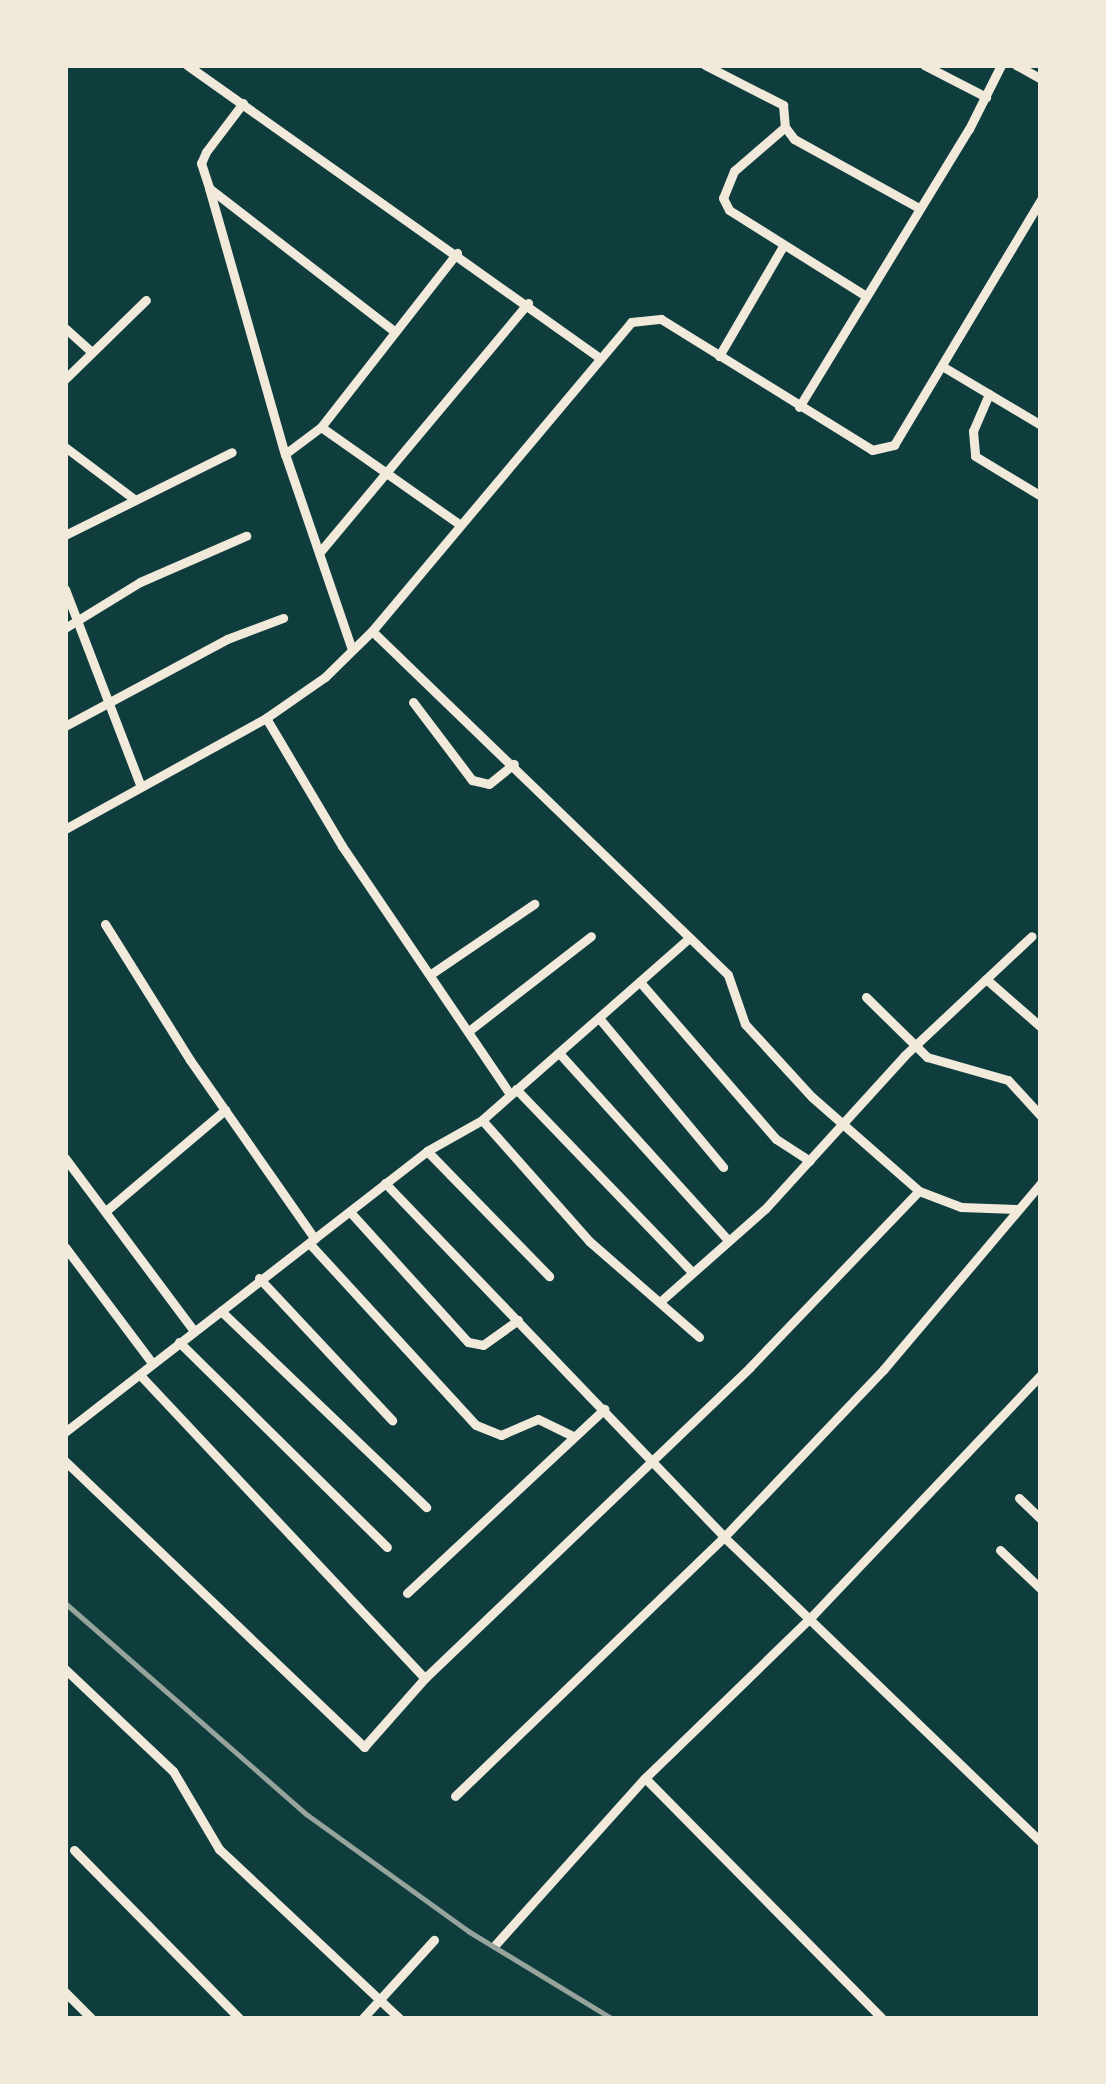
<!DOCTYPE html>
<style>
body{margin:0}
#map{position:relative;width:1106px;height:2084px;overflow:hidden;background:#0f3d3e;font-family:Roboto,sans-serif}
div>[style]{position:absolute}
.minor>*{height:9px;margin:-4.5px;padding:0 4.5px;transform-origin:4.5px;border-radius:4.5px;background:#f1e9da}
.rail>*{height:5px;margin:-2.5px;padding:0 2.5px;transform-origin:2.5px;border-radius:2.5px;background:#97a49c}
span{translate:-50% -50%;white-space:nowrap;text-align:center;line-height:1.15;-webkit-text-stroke:9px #f1e9da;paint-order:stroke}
.frame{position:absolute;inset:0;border:68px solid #f1e9da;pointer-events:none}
</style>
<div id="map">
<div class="minor">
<div style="left:187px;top:65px;width:503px;rotate:35.37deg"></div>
<div style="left:705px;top:65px;width:88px;rotate:27.1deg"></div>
<div style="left:783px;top:105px;width:22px;rotate:85deg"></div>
<div style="left:785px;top:127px;width:15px;rotate:53deg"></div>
<div style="left:794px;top:139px;width:143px;rotate:28.9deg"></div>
<div style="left:924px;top:65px;width:70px;rotate:27.3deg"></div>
<div style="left:1016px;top:65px;width:29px;rotate:29deg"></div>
<div style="left:243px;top:103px;width:61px;rotate:127.1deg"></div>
<div style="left:206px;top:152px;width:12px;rotate:114deg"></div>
<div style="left:201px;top:163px;width:26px;rotate:72deg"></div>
<div style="left:209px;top:188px;width:234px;rotate:37.7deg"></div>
<div style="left:785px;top:127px;width:67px;rotate:139.2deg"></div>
<div style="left:734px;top:171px;width:29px;rotate:112deg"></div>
<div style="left:723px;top:198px;width:13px;rotate:63deg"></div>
<div style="left:729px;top:210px;width:162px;rotate:32.1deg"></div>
<div style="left:209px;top:188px;width:277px;rotate:74.1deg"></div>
<div style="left:285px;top:454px;width:207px;rotate:71.1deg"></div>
<div style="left:65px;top:328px;width:36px;rotate:42deg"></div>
<div style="left:719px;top:356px;width:127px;rotate:-59.8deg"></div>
<div style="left:942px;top:366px;width:115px;rotate:30.8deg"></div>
<div style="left:65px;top:379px;width:113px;rotate:-44.3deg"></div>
<div style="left:989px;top:394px;width:40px;rotate:113.4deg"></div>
<div style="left:973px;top:431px;width:25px;rotate:85deg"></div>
<div style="left:975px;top:456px;width:77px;rotate:31.2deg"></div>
<div style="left:799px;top:407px;width:326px;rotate:-58.6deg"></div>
<div style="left:969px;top:129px;width:72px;rotate:-63.4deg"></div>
<div style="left:321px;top:427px;width:169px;rotate:35.1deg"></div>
<div style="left:65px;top:447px;width:86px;rotate:37deg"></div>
<div style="left:285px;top:454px;width:45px;rotate:-36.9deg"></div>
<div style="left:321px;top:427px;width:221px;rotate:-52deg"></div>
<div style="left:65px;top:535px;width:186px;rotate:-26.4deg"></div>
<div style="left:319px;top:553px;width:326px;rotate:-50.1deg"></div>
<div style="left:65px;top:589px;width:209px;rotate:69deg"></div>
<div style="left:65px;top:628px;width:88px;rotate:-31.5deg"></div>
<div style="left:140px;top:582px;width:116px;rotate:-23.5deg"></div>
<div style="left:372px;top:631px;width:495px;rotate:44deg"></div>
<div style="left:728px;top:975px;width:52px;rotate:70.9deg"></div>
<div style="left:745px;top:1024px;width:99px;rotate:47.5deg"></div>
<div style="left:812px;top:1097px;width:142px;rotate:41.3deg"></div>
<div style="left:919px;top:1191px;width:45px;rotate:20.9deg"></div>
<div style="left:961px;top:1207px;width:55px;rotate:2.1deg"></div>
<div style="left:413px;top:702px;width:98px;rotate:52.9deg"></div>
<div style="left:472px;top:780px;width:17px;rotate:13deg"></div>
<div style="left:489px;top:784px;width:32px;rotate:-39deg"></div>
<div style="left:266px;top:718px;width:149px;rotate:59.3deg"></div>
<div style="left:342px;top:846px;width:300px;rotate:55.9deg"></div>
<div style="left:65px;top:726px;width:184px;rotate:-28.2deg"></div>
<div style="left:227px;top:639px;width:60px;rotate:-20.6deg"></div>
<div style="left:65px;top:829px;width:230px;rotate:-28.9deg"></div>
<div style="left:266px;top:718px;width:72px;rotate:-34.8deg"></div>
<div style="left:325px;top:677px;width:66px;rotate:-44.4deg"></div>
<div style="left:372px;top:631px;width:403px;rotate:-50deg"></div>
<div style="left:631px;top:322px;width:30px;rotate:-6deg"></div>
<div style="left:661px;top:319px;width:248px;rotate:31.8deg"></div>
<div style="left:872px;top:450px;width:23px;rotate:-13deg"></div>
<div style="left:894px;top:445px;width:287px;rotate:-59.1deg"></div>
<div style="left:105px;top:924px;width:160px;rotate:58deg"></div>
<div style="left:190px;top:1060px;width:218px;rotate:55.1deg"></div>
<div style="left:431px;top:974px;width:125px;rotate:-34.2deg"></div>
<div style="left:986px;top:979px;width:73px;rotate:41.1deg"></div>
<div style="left:640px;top:982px;width:208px;rotate:49.1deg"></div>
<div style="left:776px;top:1139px;width:40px;rotate:32.9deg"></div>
<div style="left:866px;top:997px;width:86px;rotate:44.5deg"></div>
<div style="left:927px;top:1057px;width:84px;rotate:15.9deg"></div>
<div style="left:1008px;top:1080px;width:49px;rotate:47.5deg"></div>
<div style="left:599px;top:1018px;width:194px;rotate:50.2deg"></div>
<div style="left:470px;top:1030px;width:153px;rotate:-37.8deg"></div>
<div style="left:559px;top:1053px;width:252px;rotate:47.9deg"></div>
<div style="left:516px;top:1089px;width:254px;rotate:46.1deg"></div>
<div style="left:482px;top:1120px;width:162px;rotate:48.5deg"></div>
<div style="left:589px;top:1241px;width:146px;rotate:41.1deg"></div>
<div style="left:427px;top:1151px;width:175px;rotate:45.7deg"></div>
<div style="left:65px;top:1158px;width:216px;rotate:53.3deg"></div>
<div style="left:385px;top:1183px;width:490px;rotate:46.2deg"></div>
<div style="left:724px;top:1537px;width:440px;rotate:43.9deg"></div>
<div style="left:107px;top:1210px;width:155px;rotate:-40.3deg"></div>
<div style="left:351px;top:1213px;width:174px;rotate:47.8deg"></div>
<div style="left:468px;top:1342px;width:15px;rotate:11deg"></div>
<div style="left:483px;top:1345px;width:43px;rotate:-35.5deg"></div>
<div style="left:309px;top:1243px;width:247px;rotate:47.5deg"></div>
<div style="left:476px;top:1425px;width:27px;rotate:22deg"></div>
<div style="left:501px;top:1435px;width:40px;rotate:-23.4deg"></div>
<div style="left:538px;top:1419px;width:39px;rotate:26deg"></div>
<div style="left:65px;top:1247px;width:146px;rotate:53.1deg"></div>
<div style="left:259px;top:1278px;width:195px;rotate:46.9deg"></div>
<div style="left:662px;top:1300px;width:137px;rotate:-41.5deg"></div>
<div style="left:765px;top:1209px;width:207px;rotate:-47.7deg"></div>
<div style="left:904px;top:1056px;width:175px;rotate:-43.2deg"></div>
<div style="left:221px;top:1311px;width:284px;rotate:43.7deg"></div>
<div style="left:179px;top:1342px;width:292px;rotate:44.6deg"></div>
<div style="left:140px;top:1375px;width:416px;rotate:46.8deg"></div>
<div style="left:65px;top:1432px;width:458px;rotate:-37.8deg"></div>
<div style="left:427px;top:1151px;width:63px;rotate:-29.4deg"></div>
<div style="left:482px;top:1120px;width:274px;rotate:-41.3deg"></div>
<div style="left:65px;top:1461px;width:414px;rotate:43.7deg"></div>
<div style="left:364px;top:1747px;width:92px;rotate:-48.5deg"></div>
<div style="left:425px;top:1678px;width:450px;rotate:-43.7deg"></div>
<div style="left:750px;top:1367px;width:244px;rotate:-46.2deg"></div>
<div style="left:1019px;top:1498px;width:30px;rotate:44deg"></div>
<div style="left:1000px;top:1550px;width:57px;rotate:43.6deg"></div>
<div style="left:407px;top:1593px;width:270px;rotate:-43deg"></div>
<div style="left:65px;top:1669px;width:149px;rotate:43.4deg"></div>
<div style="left:173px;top:1771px;width:91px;rotate:59.5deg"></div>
<div style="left:219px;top:1849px;width:248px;rotate:43.2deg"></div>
<div style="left:645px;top:1778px;width:339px;rotate:45.4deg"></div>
<div style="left:455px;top:1796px;width:373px;rotate:-43.9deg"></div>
<div style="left:724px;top:1537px;width:231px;rotate:-46.4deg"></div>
<div style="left:883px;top:1370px;width:245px;rotate:-49.8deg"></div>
<div style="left:74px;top:1850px;width:237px;rotate:45.5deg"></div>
<div style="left:495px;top:1945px;width:224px;rotate:-48.1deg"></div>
<div style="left:645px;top:1778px;width:233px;rotate:-44.1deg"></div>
<div style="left:812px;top:1616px;width:332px;rotate:-46.5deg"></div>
<div style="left:65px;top:1992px;width:38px;rotate:45deg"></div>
<div style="left:362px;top:2019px;width:107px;rotate:-47.7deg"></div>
</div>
<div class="rail">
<div style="left:65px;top:1603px;width:320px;rotate:41.2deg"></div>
<div style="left:306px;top:1814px;width:200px;rotate:35.8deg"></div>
<div style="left:468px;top:1931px;width:170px;rotate:31.3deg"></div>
</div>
<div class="frame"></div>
</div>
